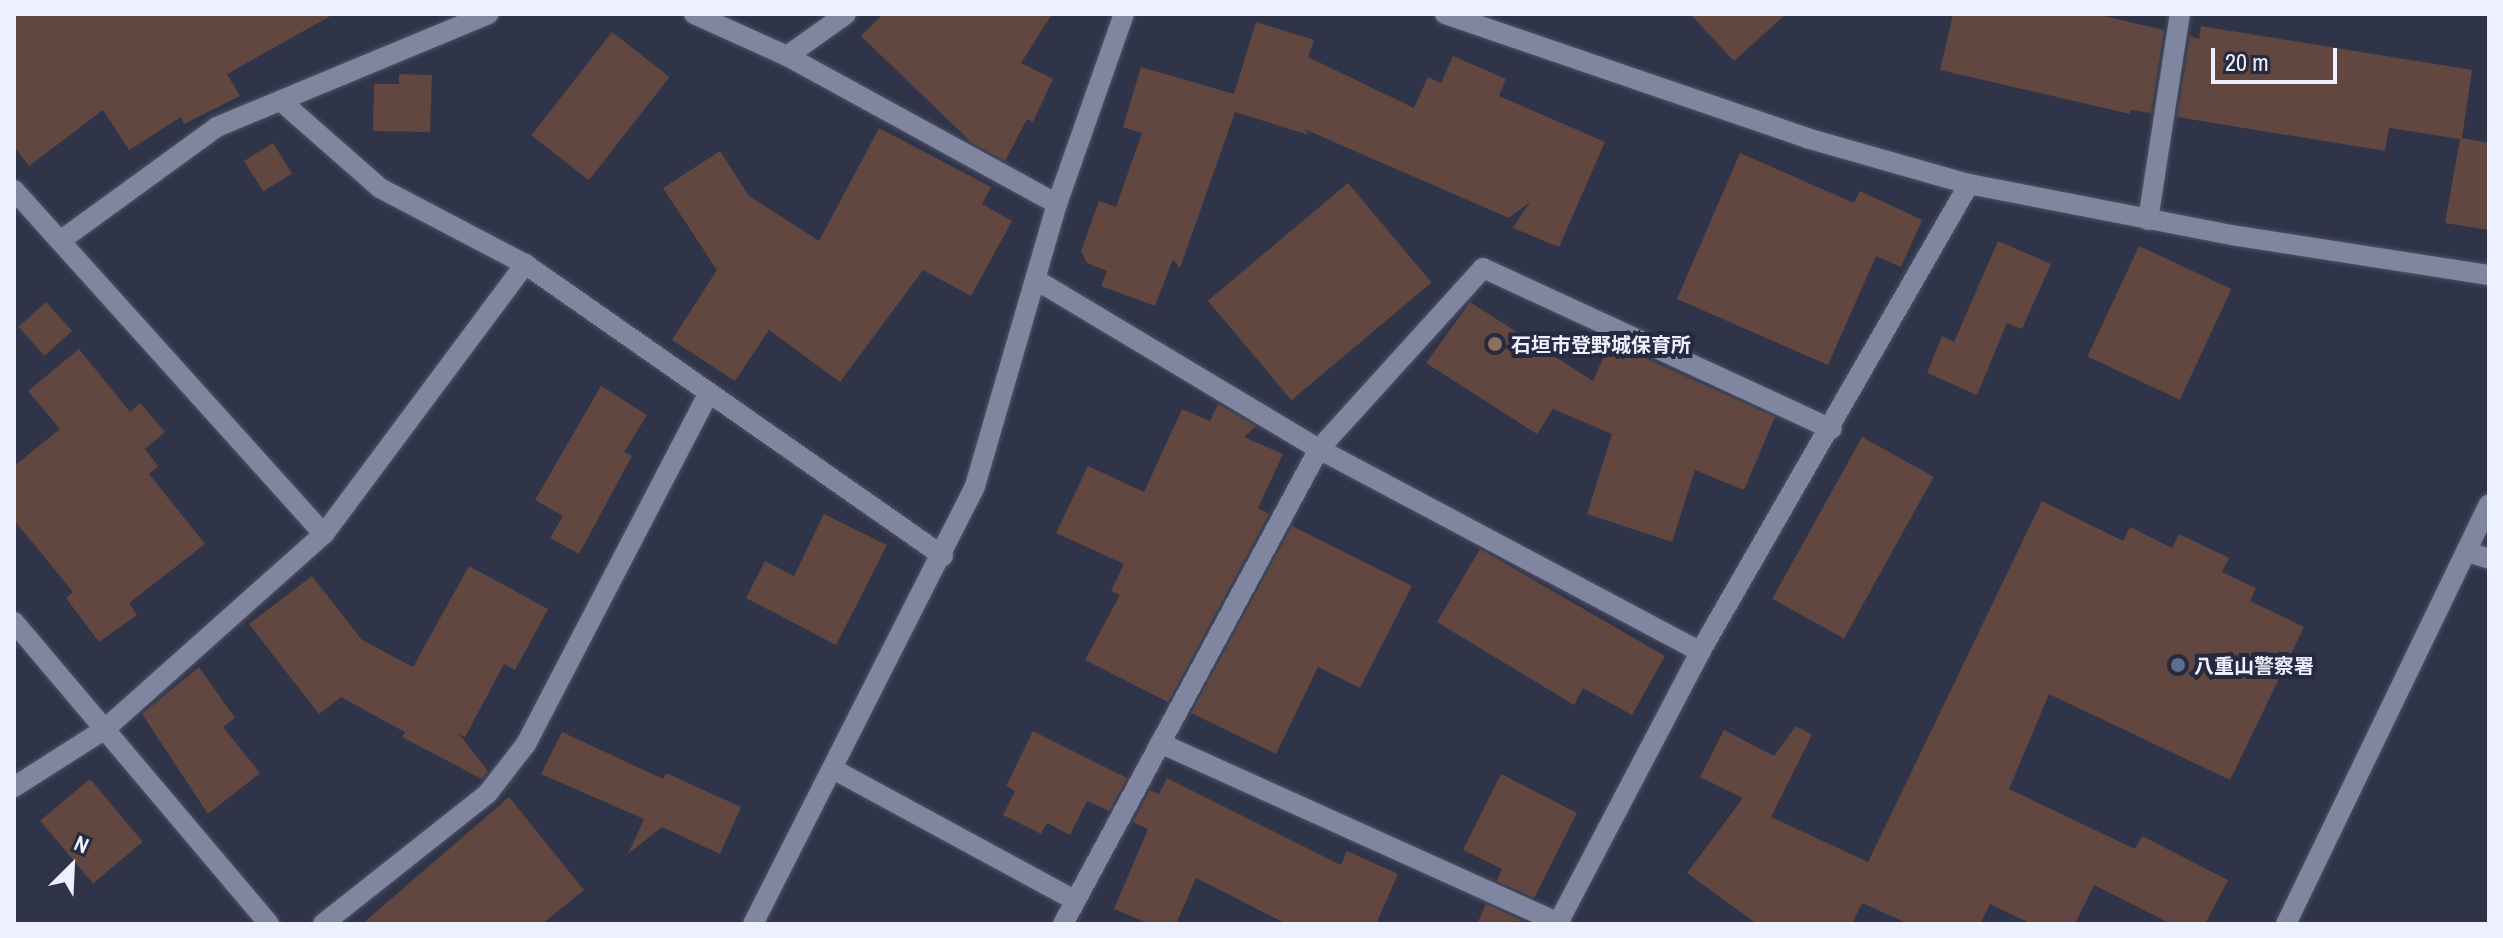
<!DOCTYPE html>
<meta charset="utf-8">
<style>
body{margin:0}
#map{position:relative;width:2503px;height:938px;overflow:hidden;background:#2f3449;font-family:"Archivo Narrow","Noto Sans JP",sans-serif}
div>[style]{position:absolute}
.building>*{inset:0;background:#61473f;transform-origin:0 0}
.roads{filter:drop-shadow(0 0 2px #4f5265) drop-shadow(0 0 2px #4f5265)}
.minor>*{height:20px;margin:-10px;padding:0 10px;transform-origin:10px;border-radius:10px;background:#80869f}
.dots>*{width:22px;height:22px;translate:-50% -50%;box-sizing:border-box;border:4px solid #252a3e;border-radius:50%}
span{translate:-50% -50%;white-space:nowrap;text-align:center;line-height:1.15;-webkit-text-stroke:8px #252a3e;paint-order:stroke}
.poi-label{font-size:20px;color:#edf0fe;font-weight:700}
.left{translate:0 -50%;text-align:left}
.frame{position:absolute;inset:0;border:16px solid #edf0fe;pointer-events:none}
.north{position:absolute;left:32px;top:826px;width:80px;height:80px;-webkit-text-stroke:6px #252a3e;paint-order:stroke;rotate:24deg;font-size:22px;font-weight:700;line-height:32px;text-align:center;color:#edf0fe}
.north::after{content:'';display:block;margin:auto;width:28px;height:36px;background:#edf0fe;clip-path:polygon(50% 0,100% 100%,50% 72%,0 100%)}
.scale{position:absolute;left:2211px;top:48px;width:126px;height:36px;box-sizing:border-box;border:4px solid #edf0fe;border-top:0;padding-left:10px;font-size:24px;line-height:28px;white-space:nowrap;color:#edf0fe;-webkit-text-stroke:6px #252a3e;paint-order:stroke}
</style>
<div id="map">
<div class="building">
<div style="clip-path:polygon(14px 14px,334px 14px,227px 74px,240px 96px,184px 124px,181px 117px,129px 150px,103px 110px,29px 166px,14px 146px)"></div>
<div style="clip-path:polygon(883px 14px,1052px 14px,1021px 63px,1053px 79px,1033px 122px,1027px 119px,1005px 161px,972px 143px,861px 36px)"></div>
<div style="clip-path:polygon(1690px 14px,1786px 14px,1734px 61px)"></div>
<div style="clip-path:polygon(1953px 14px,2095px 14px,2164px 30px,2151px 113px,2131px 110px,2130px 114px,1940px 70px)"></div>
<div style="clip-path:polygon(1256px 22px,1314px 40px,1308px 57px,1414px 108px,1428px 77px,1441px 83px,1453px 56px,1506px 79px,1499px 96px,1605px 142px,1559px 247px,1513px 228px,1530px 202px,1509px 218px,1304px 129px,1309px 135px,1235px 112px,1180px 268px,1173px 259px,1155px 306px,1101px 286px,1107px 271px,1087px 263px,1081px 251px,1099px 201px,1116px 207px,1142px 133px,1123px 127px,1141px 67px,1234px 94px)"></div>
<div style="clip-path:polygon(2201px 26px,2472px 70px,2462px 138px,2489px 143px,2489px 230px,2445px 223px,2460px 139px,2389px 128px,2385px 151px,2177px 117px,2190px 36px,2199px 39px)"></div>
<div style="left:612px;top:32px;width:73px;height:131px;rotate:38deg"></div>
<div style="clip-path:polygon(399px 74px,432px 75px,430px 132px,373px 131px,374px 84px,399px 84px)"></div>
<div style="clip-path:polygon(879px 128px,991px 187px,982px 204px,1012px 221px,971px 296px,923px 270px,840px 382px,769px 330px,735px 381px,672px 340px,717px 270px,663px 188px,720px 151px,749px 196px,819px 241px)"></div>
<div style="left:273px;top:143px;width:36px;height:34px;rotate:58deg"></div>
<div style="clip-path:polygon(1740px 153px,1854px 203px,1860px 191px,1922px 220px,1901px 267px,1876px 256px,1828px 365px,1677px 299px)"></div>
<div style="left:1348px;top:183px;width:130px;height:183px;rotate:50deg"></div>
<div style="clip-path:polygon(1998px 241px,2051px 264px,2022px 329px,2007px 323px,1977px 395px,1927px 373px,1942px 336px,1954px 342px)"></div>
<div style="left:2139px;top:246px;width:102px;height:122px;rotate:25deg"></div>
<div style="left:46px;top:302px;width:39px;height:37px;rotate:48deg"></div>
<div style="clip-path:polygon(1470px 302px,1593px 381px,1610px 342px,1775px 417px,1744px 490px,1695px 470px,1672px 542px,1587px 514px,1612px 434px,1553px 409px,1537px 434px,1426px 363px)"></div>
<div style="clip-path:polygon(79px 349px,130px 412px,140px 403px,165px 432px,145px 449px,158px 466px,149px 474px,205px 544px,129px 603px,137px 615px,99px 642px,66px 598px,73px 592px,14px 520px,14px 466px,60px 429px,28px 391px)"></div>
<div style="clip-path:polygon(601px 386px,647px 415px,624px 452px,632px 456px,579px 554px,550px 538px,563px 516px,535px 500px)"></div>
<div style="clip-path:polygon(1218px 404px,1256px 426px,1244px 437px,1283px 454px,1258px 508px,1269px 514px,1168px 702px,1085px 660px,1120px 595px,1111px 591px,1124px 564px,1056px 533px,1088px 466px,1144px 492px,1182px 409px,1210px 421px)"></div>
<div style="left:1862px;top:437px;width:82px;height:185px;rotate:29deg"></div>
<div style="clip-path:polygon(2042px 501px,2123px 541px,2130px 527px,2172px 548px,2179px 534px,2229px 558px,2222px 572px,2256px 588px,2250px 601px,2304px 627px,2230px 780px,2049px 694px,2009px 789px,2135px 849px,2142px 836px,2228px 880px,2205px 924px,2171px 924px,2094px 885px,2075px 924px,2032px 924px,1990px 904px,1980px 924px,1909px 924px,1862px 903px,1852px 924px,1757px 924px,1687px 873px,1743px 798px,1700px 777px,1724px 730px,1774px 756px,1796px 726px,1812px 735px,1771px 817px,1868px 862px)"></div>
<div style="clip-path:polygon(824px 514px,887px 545px,836px 645px,746px 598px,765px 561px,794px 576px)"></div>
<div style="clip-path:polygon(1292px 526px,1412px 586px,1360px 688px,1318px 667px,1276px 754px,1191px 713px)"></div>
<div style="clip-path:polygon(1480px 549px,1665px 656px,1632px 715px,1583px 688px,1574px 705px,1437px 622px)"></div>
<div style="clip-path:polygon(469px 566px,548px 609px,515px 670px,504px 664px,465px 737px,459px 734px,488px 771px,482px 779px,402px 737px,405px 732px,341px 697px,319px 714px,249px 624px,312px 576px,362px 640px,413px 667px)"></div>
<div style="clip-path:polygon(199px 667px,235px 718px,223px 727px,260px 773px,208px 814px,142px 714px)"></div>
<div style="clip-path:polygon(1033px 731px,1127px 778px,1109px 811px,1087px 801px,1070px 835px,1047px 823px,1041px 834px,1003px 815px,1015px 791px,1006px 786px)"></div>
<div style="clip-path:polygon(562px 732px,663px 779px,666px 773px,741px 807px,720px 854px,662px 827px,628px 854px,644px 819px,541px 774px)"></div>
<div style="clip-path:polygon(1501px 774px,1577px 813px,1534px 898px,1497px 881px,1502px 869px,1463px 850px)"></div>
<div style="clip-path:polygon(1167px 778px,1341px 865px,1347px 851px,1398px 874px,1376px 924px,1287px 924px,1196px 878px,1176px 924px,1150px 924px,1114px 909px,1148px 829px,1133px 822px,1150px 790px,1159px 794px)"></div>
<div style="left:90px;top:779px;width:82px;height:65px;rotate:50deg"></div>
<div style="clip-path:polygon(509px 797px,584px 890px,542px 924px,362px 924px)"></div>
<div style="clip-path:polygon(1486px 904px,1523px 921px,1477px 924px)"></div>
</div>
<div class="roads">
<div class="minor">
<div style="left:694px;top:14px;width:102px;rotate:24.3deg"></div>
<div style="left:787px;top:56px;width:308px;rotate:28.7deg"></div>
<div style="left:1445px;top:14px;width:383px;rotate:18.9deg"></div>
<div style="left:1807px;top:138px;width:168px;rotate:15.9deg"></div>
<div style="left:1969px;top:184px;width:273px;rotate:11deg"></div>
<div style="left:2237px;top:236px;width:255px;rotate:8.8deg"></div>
<div style="left:787px;top:56px;width:72px;rotate:-35.4deg"></div>
<div style="left:281px;top:101px;width:132px;rotate:41.3deg"></div>
<div style="left:380px;top:188px;width:164px;rotate:27.7deg"></div>
<div style="left:525px;top:264px;width:510px;rotate:34.94deg"></div>
<div style="left:14px;top:190px;width:463px;rotate:48deg"></div>
<div style="left:2148px;top:220px;width:208px;rotate:-81.2deg"></div>
<div style="left:60px;top:241px;width:194px;rotate:-36deg"></div>
<div style="left:217px;top:127px;width:294px;rotate:-22.6deg"></div>
<div style="left:1038px;top:281px;width:327px;rotate:30.9deg"></div>
<div style="left:1319px;top:449px;width:432px;rotate:28deg"></div>
<div style="left:2468px;top:552px;width:22px;rotate:18deg"></div>
<div style="left:14px;top:622px;width:395px;rotate:49.8deg"></div>
<div style="left:1160px;top:743px;width:440px;rotate:24.3deg"></div>
<div style="left:833px;top:769px;width:274px;rotate:28.5deg"></div>
<div style="left:14px;top:787px;width:108px;rotate:-32.5deg"></div>
<div style="left:105px;top:729px;width:293px;rotate:-41.7deg"></div>
<div style="left:324px;top:534px;width:337px;rotate:-53.3deg"></div>
<div style="left:1558px;top:923px;width:306px;rotate:-62.3deg"></div>
<div style="left:1700px;top:652px;width:540px;rotate:-60.11deg"></div>
<div style="left:323px;top:924px;width:211px;rotate:-38.4deg"></div>
<div style="left:488px;top:793px;width:62px;rotate:-52.2deg"></div>
<div style="left:526px;top:744px;width:396px;rotate:-62.5deg"></div>
<div style="left:753px;top:924px;width:491px;rotate:-63.1deg"></div>
<div style="left:975px;top:486px;width:294px;rotate:-73.8deg"></div>
<div style="left:1057px;top:204px;width:201px;rotate:-70.6deg"></div>
<div style="left:1063px;top:924px;width:540px;rotate:-61.68deg"></div>
<div style="left:1319px;top:449px;width:244px;rotate:-47.8deg"></div>
<div style="left:1483px;top:268px;width:384px;rotate:24.8deg"></div>
<div style="left:2286px;top:924px;width:466px;rotate:-64.2deg"></div>
</div>
</div>
<div class="dots">
<div style="left:1495px;top:344px;background:#8d6e63"></div>
<div style="left:2178px;top:665px;background:#5c6f8a"></div>
</div>
<div class="poi-label">
<span class="left" style="left:1511px;top:344px">石垣市登野城保育所</span>
<span class="left" style="left:2194px;top:665px">八重山警察署</span>
</div>
<div class="frame"></div>
<div class="north">N</div>
<div class="scale">20 m</div>
</div>
